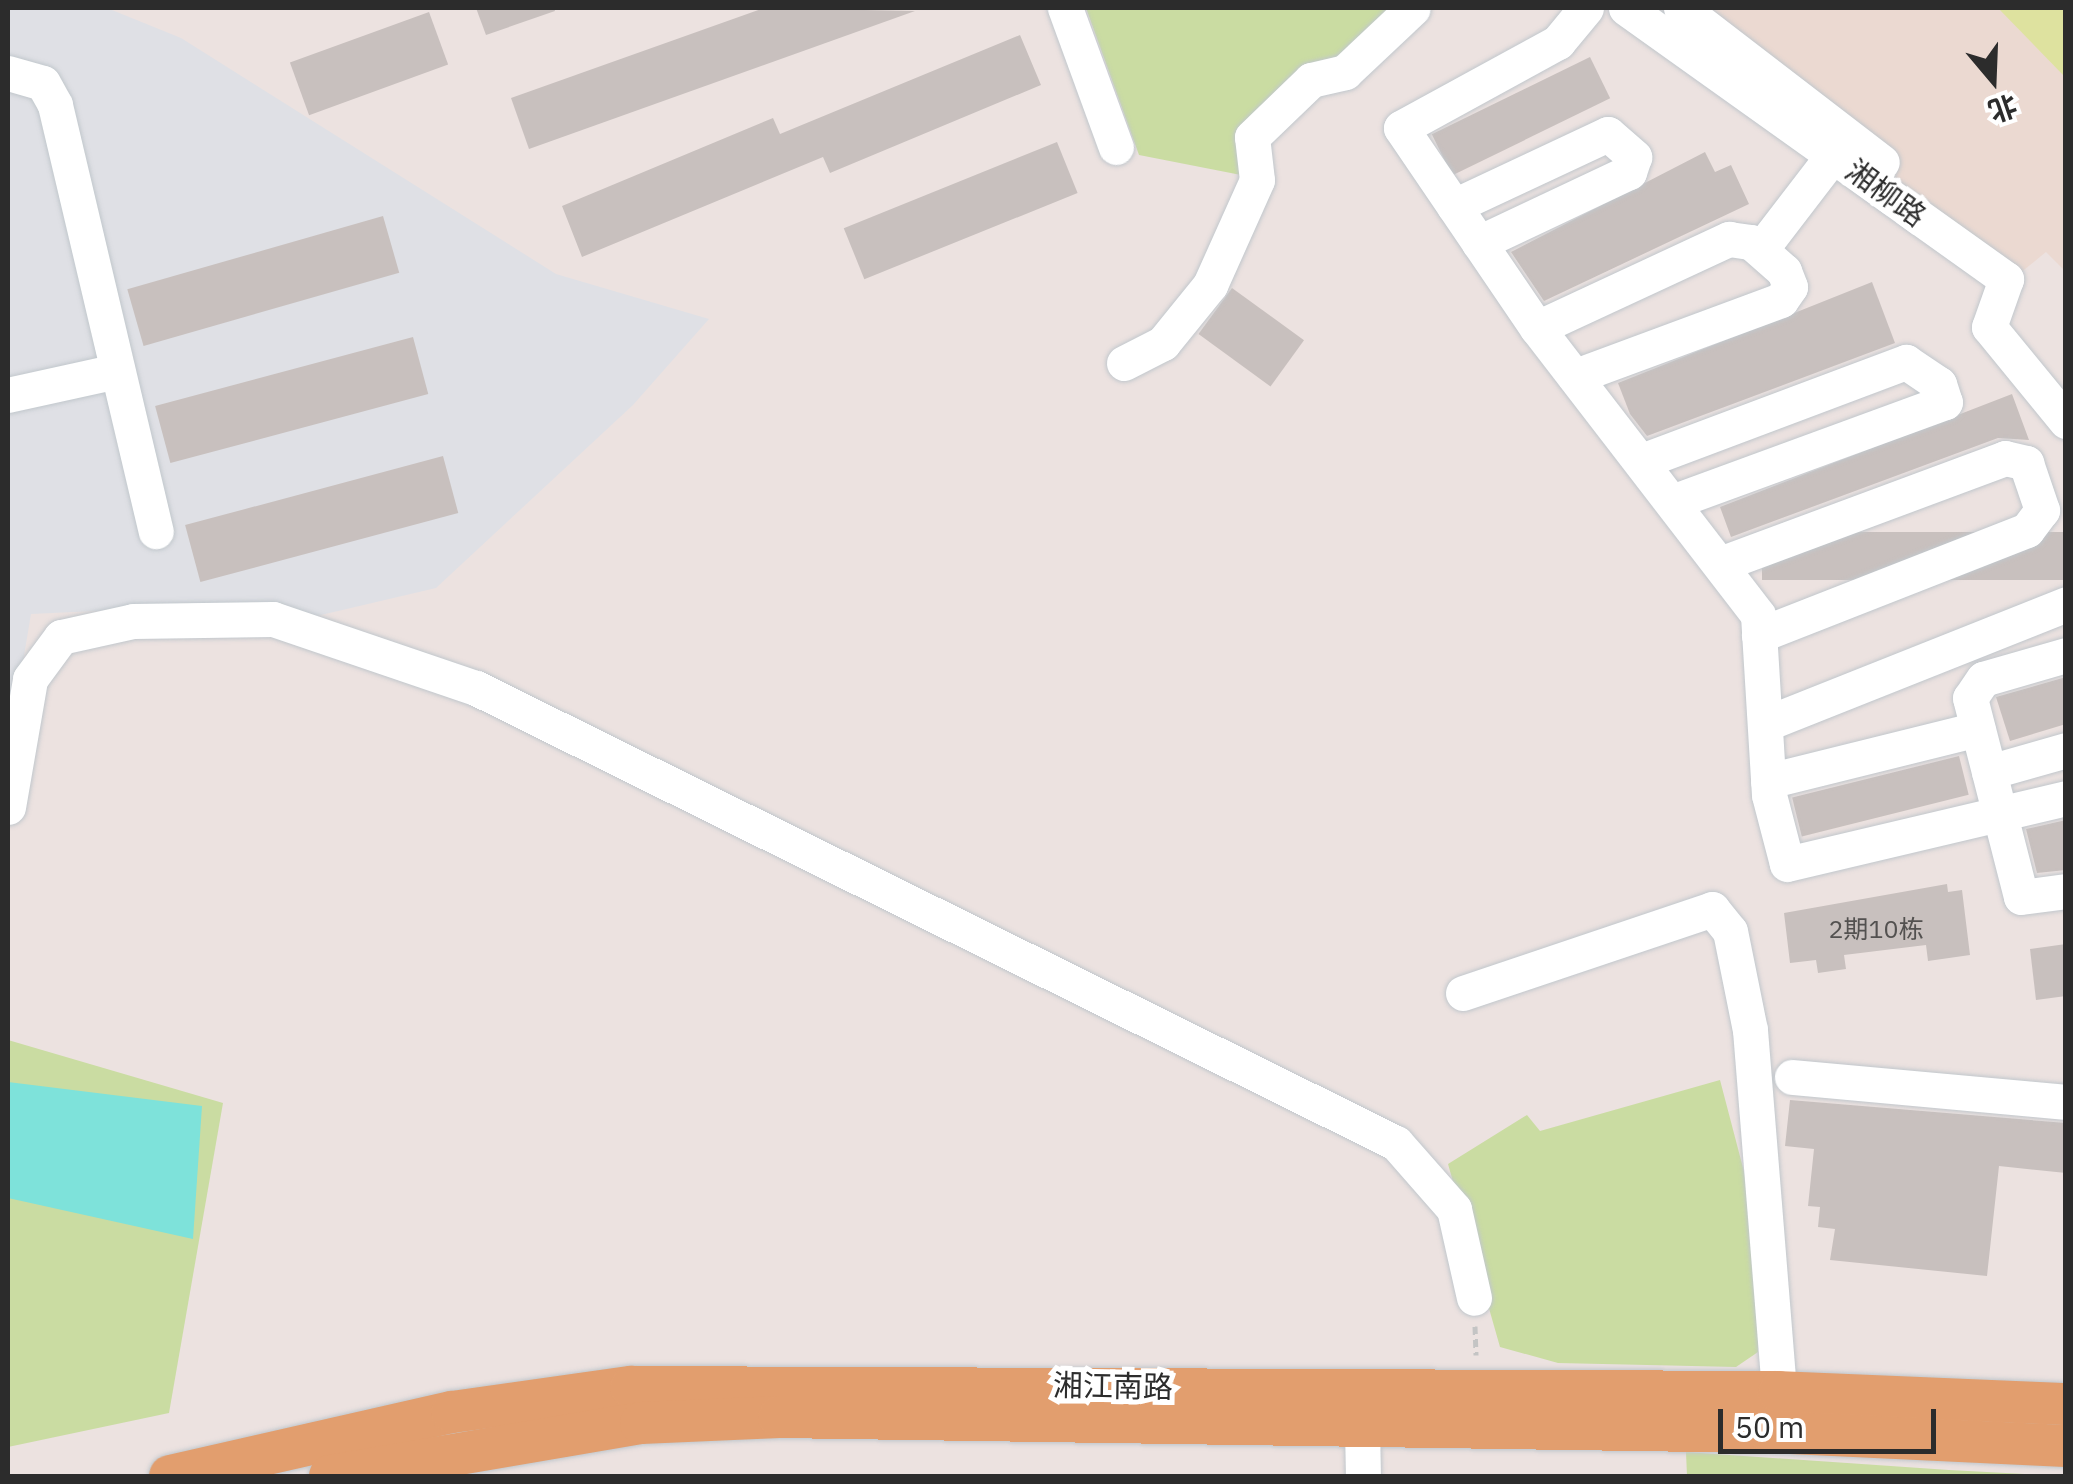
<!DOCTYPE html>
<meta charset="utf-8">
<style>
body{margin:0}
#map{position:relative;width:2073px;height:1484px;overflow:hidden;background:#ece2e0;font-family:"IBM Plex Sans","Noto Sans SC",sans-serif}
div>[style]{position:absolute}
.industrial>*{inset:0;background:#dfe0e5}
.education>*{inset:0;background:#ebd9d1}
.green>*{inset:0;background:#cadca2}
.pitch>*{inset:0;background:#dee29f}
.water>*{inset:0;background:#7ee2da}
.building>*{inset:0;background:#c8c0be;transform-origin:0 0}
.path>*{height:5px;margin-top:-2.5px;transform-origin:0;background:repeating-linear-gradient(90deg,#c4c4c4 0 8px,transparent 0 13px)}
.roads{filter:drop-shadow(0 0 2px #c1c7cc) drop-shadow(0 0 2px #c1c7cc)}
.minor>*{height:35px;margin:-17.5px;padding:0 17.5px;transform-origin:17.5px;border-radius:17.5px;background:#fff}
.major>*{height:42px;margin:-21px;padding:0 21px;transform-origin:21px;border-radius:21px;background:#e29e6e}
span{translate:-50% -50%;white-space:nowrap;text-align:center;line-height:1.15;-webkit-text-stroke:10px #fff;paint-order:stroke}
.number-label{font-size:25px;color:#535150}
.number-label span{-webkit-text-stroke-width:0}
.street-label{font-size:30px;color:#2c2c2c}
.frame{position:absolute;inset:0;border:10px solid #2c2c2c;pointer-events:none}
.north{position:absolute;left:1943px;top:30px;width:100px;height:100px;-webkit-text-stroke:8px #fff;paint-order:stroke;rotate:161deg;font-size:28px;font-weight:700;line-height:40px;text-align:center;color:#2c2c2c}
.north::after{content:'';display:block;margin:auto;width:35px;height:45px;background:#2c2c2c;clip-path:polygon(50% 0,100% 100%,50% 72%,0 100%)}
.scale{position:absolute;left:1718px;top:1409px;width:218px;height:45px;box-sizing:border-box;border:5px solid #2c2c2c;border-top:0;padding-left:12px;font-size:30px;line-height:35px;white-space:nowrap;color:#2c2c2c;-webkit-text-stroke:8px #fff;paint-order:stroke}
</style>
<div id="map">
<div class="industrial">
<div style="clip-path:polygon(8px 8px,107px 8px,181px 38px,556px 274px,709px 319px,633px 405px,436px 588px,304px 619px,269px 603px,31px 614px,8px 751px)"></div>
</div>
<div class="education">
<div style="clip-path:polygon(1660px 8px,2065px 8px,2065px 271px,2046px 252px,2019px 274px)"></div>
</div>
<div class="green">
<div style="clip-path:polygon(1086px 8px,1398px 8px,1341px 57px,1305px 65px,1236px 130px,1241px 175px,1139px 155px)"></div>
<div style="clip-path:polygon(8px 1040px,223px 1103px,169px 1413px,8px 1447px)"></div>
<div style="clip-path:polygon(1720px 1080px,1758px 1225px,1758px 1352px,1736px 1367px,1558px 1363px,1500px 1347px,1448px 1164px,1527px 1115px,1540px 1131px)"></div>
<div style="clip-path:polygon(1686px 1452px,1949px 1470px,2065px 1476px,1687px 1476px)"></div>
</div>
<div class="pitch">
<div style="clip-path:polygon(1998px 8px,2065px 8px,2065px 77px)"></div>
</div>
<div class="water">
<div style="clip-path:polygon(8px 1082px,202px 1106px,193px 1239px,8px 1198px)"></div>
</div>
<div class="building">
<div style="clip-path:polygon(476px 8px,554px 8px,555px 11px,486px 35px)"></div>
<div style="clip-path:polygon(764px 8px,915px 11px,529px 149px,511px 98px)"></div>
<div style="left:429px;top:12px;width:56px;height:148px;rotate:70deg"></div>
<div style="clip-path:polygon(1020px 35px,1041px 85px,830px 173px,823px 157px,582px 257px,562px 206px,773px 118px,780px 134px)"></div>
<div style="left:1590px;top:57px;width:46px;height:176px;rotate:64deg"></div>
<div style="left:1057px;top:142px;width:55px;height:230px;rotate:68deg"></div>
<div style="clip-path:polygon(1705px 152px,1715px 172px,1731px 165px,1749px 204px,1544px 301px,1511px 252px)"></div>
<div style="left:383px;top:216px;width:59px;height:266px;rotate:74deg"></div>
<div style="clip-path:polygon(1872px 282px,1895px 343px,1647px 436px,1630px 414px,1618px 383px)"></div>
<div style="left:1232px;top:288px;width:89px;height:57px;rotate:36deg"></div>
<div style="left:413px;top:337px;width:59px;height:267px;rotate:75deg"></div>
<div style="clip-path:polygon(2012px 394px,2029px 440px,1998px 438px,1731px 537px,1720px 507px)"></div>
<div style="left:443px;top:456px;width:59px;height:267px;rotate:75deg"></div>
<div style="left:2066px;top:532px;width:48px;height:304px;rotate:90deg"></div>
<div style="clip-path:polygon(2066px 677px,2066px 724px,2010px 741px,1996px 697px)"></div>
<div style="left:1959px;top:756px;width:40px;height:172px;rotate:76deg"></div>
<div style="clip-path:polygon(2066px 820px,2066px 870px,2037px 873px,2026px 829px)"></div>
<div style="clip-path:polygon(1947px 884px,1948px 892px,1962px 890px,1970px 955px,1928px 961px,1926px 945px,1844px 955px,1846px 969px,1818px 973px,1816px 960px,1790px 963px,1784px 913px)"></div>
<div style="clip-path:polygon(2066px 944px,2066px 996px,2036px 1000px,2030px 949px)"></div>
<div style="clip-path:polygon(1790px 1100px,2066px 1123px,2066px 1173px,1999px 1166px,1987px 1276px,1830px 1260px,1835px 1229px,1818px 1227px,1820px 1207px,1808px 1206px,1814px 1149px,1785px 1146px)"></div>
</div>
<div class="path">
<div style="left:1475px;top:1326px;width:29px;rotate:88deg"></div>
<div style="left:1656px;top:1476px;width:144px"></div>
</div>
<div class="roads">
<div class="minor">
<div style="left:1065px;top:8px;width:148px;rotate:69.9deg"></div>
<div style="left:1586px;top:8px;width:44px;rotate:129.5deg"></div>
<div style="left:1558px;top:42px;width:179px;rotate:151.3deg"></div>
<div style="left:1401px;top:128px;width:242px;rotate:55.8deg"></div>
<div style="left:1537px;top:328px;width:362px;rotate:52.4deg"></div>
<div style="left:1758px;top:615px;width:180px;rotate:86.5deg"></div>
<div style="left:1769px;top:795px;width:71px;rotate:75.4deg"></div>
<div style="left:1787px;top:864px;width:287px;rotate:-13.3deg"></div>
<div style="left:1626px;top:8px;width:467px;rotate:35.5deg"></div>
<div style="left:2006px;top:279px;width:51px;rotate:109.5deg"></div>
<div style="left:1989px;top:327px;width:122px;rotate:50.7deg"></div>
<div style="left:1681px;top:8px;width:253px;rotate:37.5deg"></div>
<div style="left:8px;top:73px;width:36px;rotate:16deg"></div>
<div style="left:43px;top:83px;width:25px;rotate:61deg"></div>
<div style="left:55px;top:105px;width:438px;rotate:76.7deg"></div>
<div style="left:1454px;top:206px;width:170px;rotate:-25.1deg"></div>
<div style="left:1608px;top:134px;width:35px;rotate:41deg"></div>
<div style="left:1634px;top:157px;width:16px;rotate:108deg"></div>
<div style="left:1629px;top:172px;width:166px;rotate:154.7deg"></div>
<div style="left:1761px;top:249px;width:118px;rotate:-52.5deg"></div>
<div style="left:1537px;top:328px;width:212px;rotate:-24.9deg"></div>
<div style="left:1729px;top:239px;width:22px;rotate:8deg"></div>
<div style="left:1751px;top:242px;width:44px;rotate:41.3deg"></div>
<div style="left:1784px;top:271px;width:17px;rotate:69deg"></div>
<div style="left:1790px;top:287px;width:16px;rotate:125deg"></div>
<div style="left:1781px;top:300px;width:220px;rotate:159.7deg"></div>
<div style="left:1124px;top:363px;width:44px;rotate:-27.1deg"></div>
<div style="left:1163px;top:343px;width:75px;rotate:-51deg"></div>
<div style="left:1210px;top:285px;width:115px;rotate:-65.9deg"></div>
<div style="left:1257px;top:180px;width:43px;rotate:-96.6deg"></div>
<div style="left:1252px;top:137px;width:82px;rotate:-44deg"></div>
<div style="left:1311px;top:80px;width:35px;rotate:-13deg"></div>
<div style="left:1345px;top:72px;width:93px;rotate:-43.3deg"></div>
<div style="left:8px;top:395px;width:112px;rotate:-12.4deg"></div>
<div style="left:1642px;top:461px;width:282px;rotate:-20.6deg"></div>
<div style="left:1906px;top:362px;width:40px;rotate:34deg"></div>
<div style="left:1939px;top:384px;width:19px;rotate:72deg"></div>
<div style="left:1945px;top:402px;width:289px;rotate:159.9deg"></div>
<div style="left:1723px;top:563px;width:301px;rotate:-20.4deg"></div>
<div style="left:2005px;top:458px;width:22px;rotate:13deg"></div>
<div style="left:2026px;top:463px;width:50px;rotate:71.2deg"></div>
<div style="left:2042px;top:510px;width:25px;rotate:127deg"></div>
<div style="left:2027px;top:530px;width:288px;rotate:158.6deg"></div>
<div style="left:2066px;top:655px;width:86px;rotate:163.9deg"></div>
<div style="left:1983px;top:679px;width:23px;rotate:124deg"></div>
<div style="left:1970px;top:698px;width:205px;rotate:75.6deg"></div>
<div style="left:2021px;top:897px;width:45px;rotate:-7.6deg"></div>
<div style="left:1765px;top:724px;width:324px;rotate:-21.7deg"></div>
<div style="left:1989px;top:772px;width:80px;rotate:-15.9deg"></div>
<div style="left:1768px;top:781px;width:216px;rotate:-13.9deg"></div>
<div style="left:8px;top:807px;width:130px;rotate:-80.2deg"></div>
<div style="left:30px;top:679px;width:52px;rotate:-53.6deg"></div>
<div style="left:61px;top:637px;width:74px;rotate:-12.5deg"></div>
<div style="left:133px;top:621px;width:140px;rotate:-0.8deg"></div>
<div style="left:273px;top:619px;width:214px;rotate:18.8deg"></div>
<div style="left:476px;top:688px;width:1026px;rotate:26.32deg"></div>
<div style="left:1396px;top:1143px;width:88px;rotate:48.7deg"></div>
<div style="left:1454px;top:1209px;width:91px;rotate:77.3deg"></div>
<div style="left:1463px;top:993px;width:263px;rotate:-18.6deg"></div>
<div style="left:1712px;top:909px;width:28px;rotate:51deg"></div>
<div style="left:1730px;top:931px;width:101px;rotate:78.6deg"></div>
<div style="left:1750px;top:1030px;width:363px;rotate:85.4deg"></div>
<div style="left:1792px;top:1077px;width:275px;rotate:5.2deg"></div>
<div style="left:1362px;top:1426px;width:50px;rotate:88.9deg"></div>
</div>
<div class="major">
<div style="left:170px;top:1476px;width:289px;rotate:-12.8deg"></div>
<div style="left:452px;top:1412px;width:181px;rotate:-8deg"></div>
<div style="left:631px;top:1387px;width:1148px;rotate:0.25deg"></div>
<div style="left:1779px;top:1392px;width:287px;rotate:2.4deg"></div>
<div style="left:330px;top:1476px;width:315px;rotate:-9.7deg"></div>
<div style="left:641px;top:1423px;width:138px;rotate:-2.5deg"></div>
<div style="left:779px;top:1417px;width:990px;rotate:0.87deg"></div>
<div style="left:1769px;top:1432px;width:297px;rotate:2.7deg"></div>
</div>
</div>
<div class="number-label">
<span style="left:1876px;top:929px">2期10栋</span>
</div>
<div class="street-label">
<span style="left:1886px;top:193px;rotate:36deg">湘柳路</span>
<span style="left:1113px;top:1386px;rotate:1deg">湘江南路</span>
</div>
<div class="frame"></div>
<div class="north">北</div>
<div class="scale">50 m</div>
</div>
